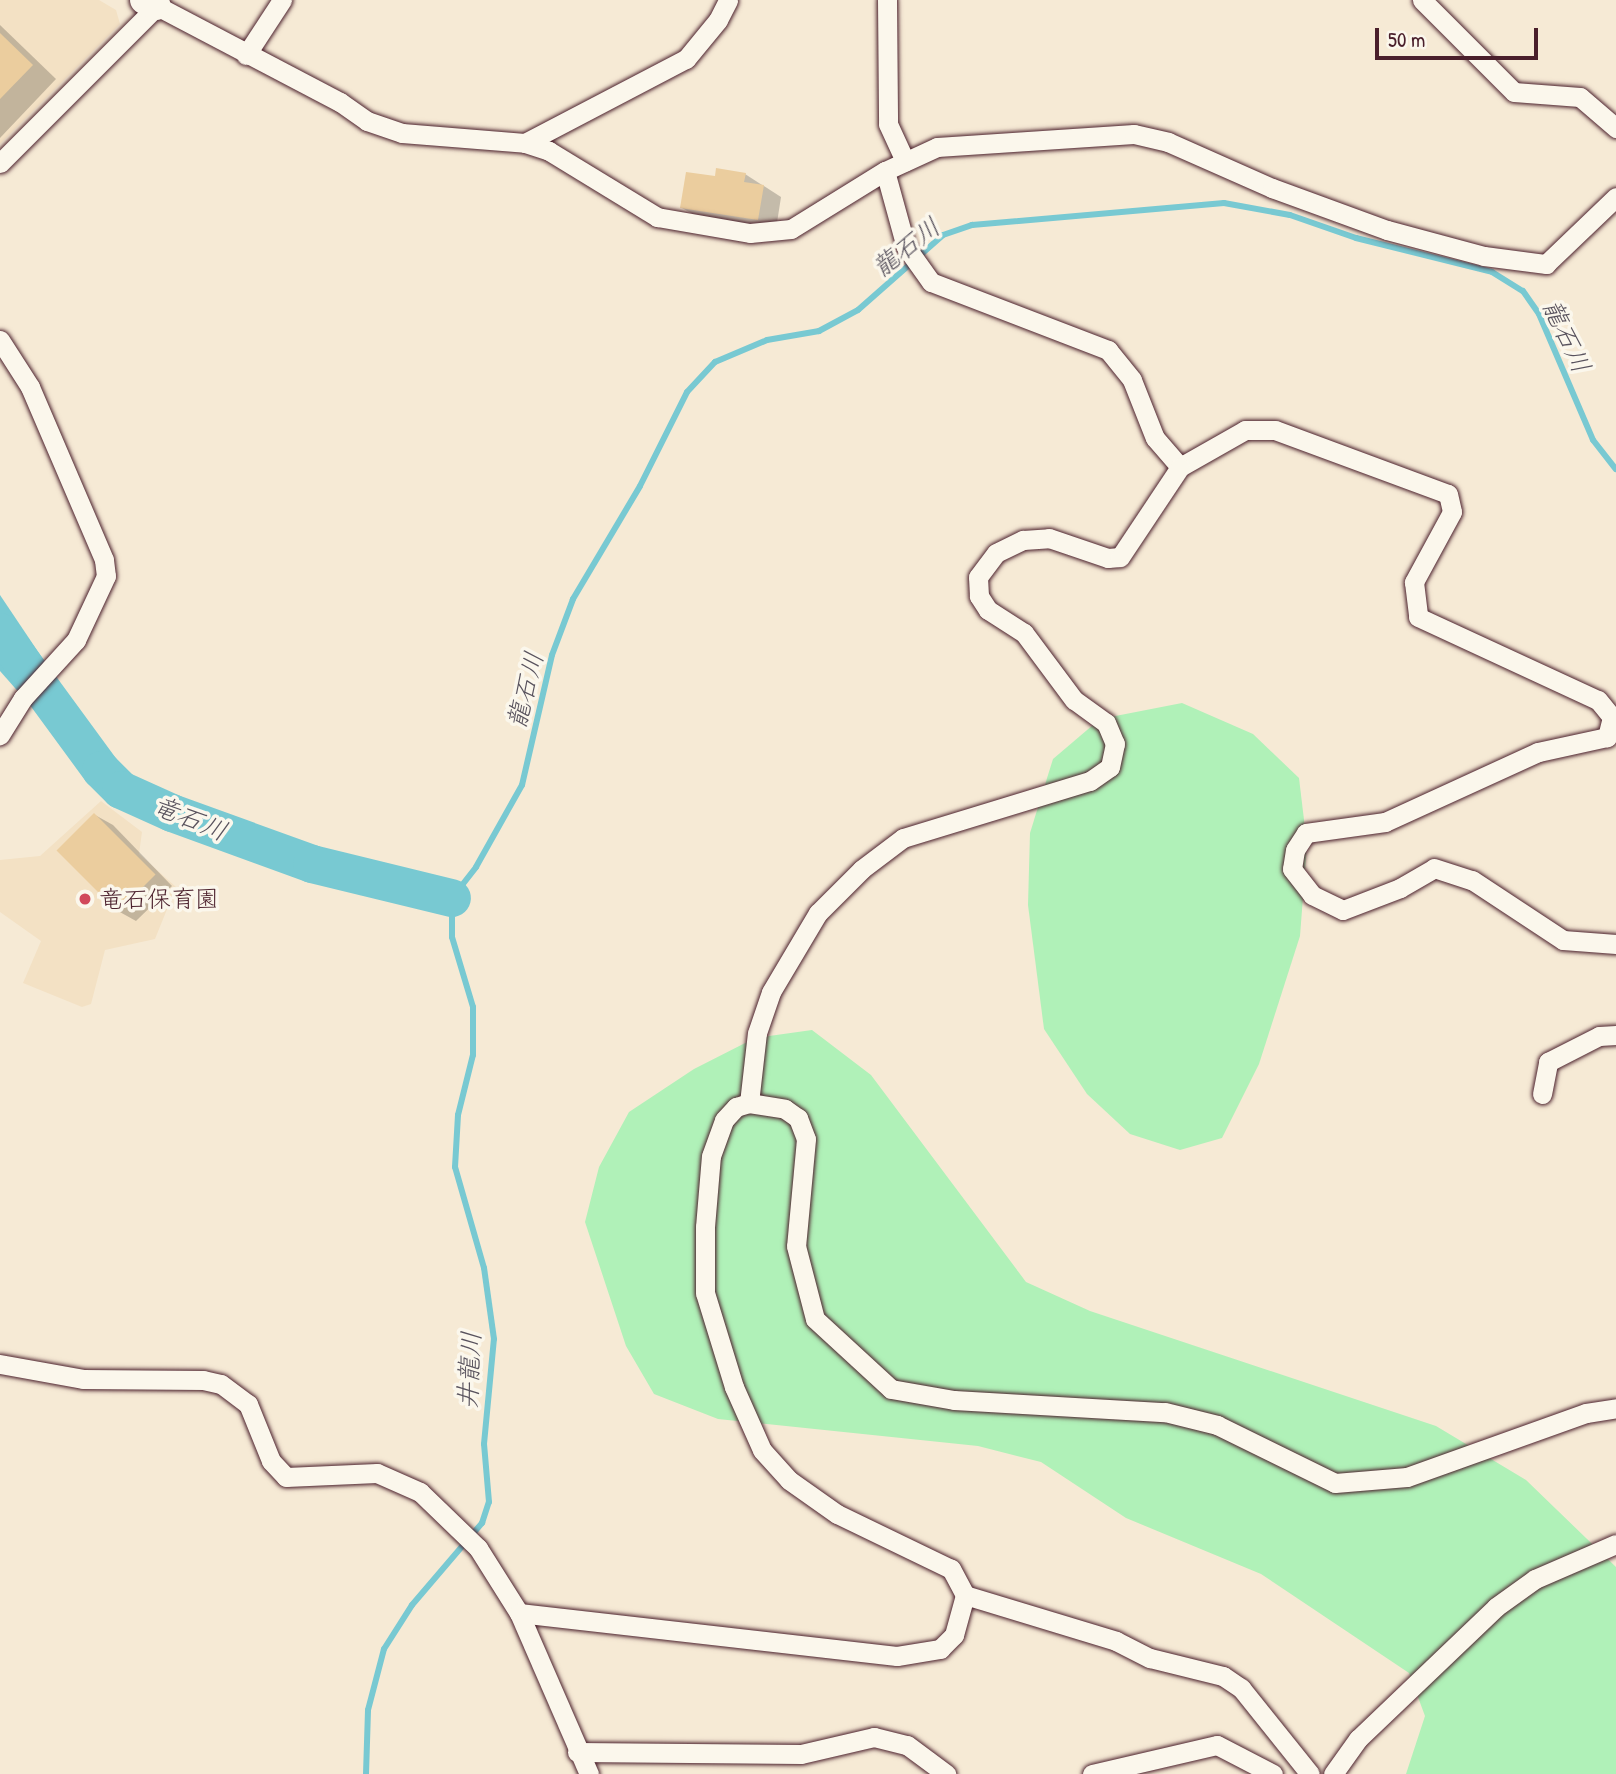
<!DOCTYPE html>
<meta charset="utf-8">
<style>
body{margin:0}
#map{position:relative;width:1616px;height:1774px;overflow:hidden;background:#f6ead5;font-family:"Patrick Hand","Klee One",sans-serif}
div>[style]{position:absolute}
.built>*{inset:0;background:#f3e1c4}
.green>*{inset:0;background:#b0f1b8}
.water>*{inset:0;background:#78c9d2}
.shadow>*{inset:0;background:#0003}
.stream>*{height:6px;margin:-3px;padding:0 3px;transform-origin:3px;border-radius:3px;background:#78c9d2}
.river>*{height:38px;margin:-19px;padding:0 19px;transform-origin:19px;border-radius:19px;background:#78c9d2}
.building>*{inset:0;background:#ebcd9e;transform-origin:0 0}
.roads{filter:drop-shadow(0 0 2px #4a1f2b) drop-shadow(0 0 2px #4a1f2b)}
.street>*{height:19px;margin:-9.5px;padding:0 9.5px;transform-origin:9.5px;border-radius:9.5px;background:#fbf7ec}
.secondary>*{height:28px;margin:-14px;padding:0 14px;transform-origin:14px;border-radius:14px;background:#fbf7ec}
.dots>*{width:19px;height:19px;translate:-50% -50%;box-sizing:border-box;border:4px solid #fbf7ec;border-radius:50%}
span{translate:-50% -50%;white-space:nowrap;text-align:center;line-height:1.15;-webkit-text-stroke:7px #fbf7ec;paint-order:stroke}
.poi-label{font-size:24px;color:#4a1f2b}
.left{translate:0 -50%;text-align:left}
.water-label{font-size:26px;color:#58525d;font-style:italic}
.scale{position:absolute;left:1375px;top:28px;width:163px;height:32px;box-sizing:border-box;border:4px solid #4a1f2b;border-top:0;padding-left:9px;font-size:21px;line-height:24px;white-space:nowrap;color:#4a1f2b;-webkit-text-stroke:5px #fbf7ec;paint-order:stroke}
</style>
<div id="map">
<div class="built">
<div style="clip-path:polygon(0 0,99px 0,116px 10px,120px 24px,0 144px)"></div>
<div style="clip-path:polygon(101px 801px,142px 832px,139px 854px,176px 887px,155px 939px,105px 950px,91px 1004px,82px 1007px,23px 983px,41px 941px,0 912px,0 860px,40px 856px)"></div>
</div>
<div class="green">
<div style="clip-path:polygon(1182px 703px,1253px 734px,1299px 778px,1307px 845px,1300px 936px,1259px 1064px,1222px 1138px,1180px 1150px,1130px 1134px,1087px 1094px,1044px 1029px,1028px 905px,1030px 833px,1053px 759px,1100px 719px)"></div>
<div style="clip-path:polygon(812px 1030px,871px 1075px,1026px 1282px,1090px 1311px,1436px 1426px,1526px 1480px,1616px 1567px,1616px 1774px,1406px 1774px,1425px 1716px,1409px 1673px,1261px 1574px,1126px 1518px,1041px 1462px,978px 1446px,718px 1419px,654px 1394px,626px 1346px,585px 1222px,599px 1167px,629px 1112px,694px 1069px,755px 1038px)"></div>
</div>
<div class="water">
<div style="clip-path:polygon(0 595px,49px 668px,22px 696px,0 671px)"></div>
</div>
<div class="shadow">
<div style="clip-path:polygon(0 25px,56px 79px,0 138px)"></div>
<div style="clip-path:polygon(745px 174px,781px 197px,776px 229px,700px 218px,682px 208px,716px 178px)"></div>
<div style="clip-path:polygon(95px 815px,113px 825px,172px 886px,136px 921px,118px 911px)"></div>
</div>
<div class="stream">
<div style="left:366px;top:1774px;width:64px;rotate:-88.2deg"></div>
<div style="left:368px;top:1710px;width:63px;rotate:-75.3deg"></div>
<div style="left:384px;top:1649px;width:52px;rotate:-57.5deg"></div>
<div style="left:412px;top:1605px;width:108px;rotate:-49.5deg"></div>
<div style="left:482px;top:1523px;width:22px;rotate:-72deg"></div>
<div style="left:489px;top:1502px;width:58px;rotate:-94.9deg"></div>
<div style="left:484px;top:1444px;width:105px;rotate:-84.6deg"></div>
<div style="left:494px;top:1339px;width:72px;rotate:-98deg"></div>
<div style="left:484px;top:1268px;width:105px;rotate:-106deg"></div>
<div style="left:455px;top:1167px;width:52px;rotate:-86.7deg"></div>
<div style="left:458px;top:1115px;width:62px;rotate:-76deg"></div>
<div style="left:473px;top:1055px;width:48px;rotate:-90deg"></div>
<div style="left:473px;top:1007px;width:73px;rotate:-106.7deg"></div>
<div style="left:452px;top:937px;width:39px;rotate:-90deg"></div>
<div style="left:452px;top:898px;width:39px;rotate:-52deg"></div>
<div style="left:476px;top:867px;width:94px;rotate:-60.7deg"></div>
<div style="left:522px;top:785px;width:133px;rotate:-77deg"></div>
<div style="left:552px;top:655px;width:60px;rotate:-69.4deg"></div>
<div style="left:573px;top:599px;width:131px;rotate:-59.3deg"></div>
<div style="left:640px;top:486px;width:105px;rotate:-63.4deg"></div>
<div style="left:687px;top:392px;width:41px;rotate:-47deg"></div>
<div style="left:715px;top:362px;width:56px;rotate:-22.9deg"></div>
<div style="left:767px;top:340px;width:53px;rotate:-9.8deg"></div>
<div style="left:819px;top:331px;width:44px;rotate:-28.3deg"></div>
<div style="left:858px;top:310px;width:113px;rotate:-41.4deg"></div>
<div style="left:943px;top:235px;width:31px;rotate:-19deg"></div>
<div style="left:972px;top:225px;width:253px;rotate:-5deg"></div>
<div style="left:1224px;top:203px;width:67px;rotate:10.3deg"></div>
<div style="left:1290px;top:215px;width:70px;rotate:19.2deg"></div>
<div style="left:1356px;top:238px;width:140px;rotate:14deg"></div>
<div style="left:1492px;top:272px;width:36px;rotate:32deg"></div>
<div style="left:1523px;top:291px;width:28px;rotate:55deg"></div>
<div style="left:1539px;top:314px;width:137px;rotate:66.8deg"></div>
<div style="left:1593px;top:440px;width:37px;rotate:52deg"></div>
</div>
<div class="river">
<div style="left:0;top:632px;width:171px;rotate:53.8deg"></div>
<div style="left:101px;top:770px;width:28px;rotate:45deg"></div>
<div style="left:121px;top:790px;width:56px;rotate:24.3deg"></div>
<div style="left:172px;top:813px;width:149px;rotate:20deg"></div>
<div style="left:312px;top:864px;width:144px;rotate:13.7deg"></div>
</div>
<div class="building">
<div style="clip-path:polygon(0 33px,33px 65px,0 99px)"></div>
<div style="clip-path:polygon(716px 168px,746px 173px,744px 182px,764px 185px,758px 220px,680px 208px,686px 172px,715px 176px)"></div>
<div style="left:94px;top:813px;width:87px;height:53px;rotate:45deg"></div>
</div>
<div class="roads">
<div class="street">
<div style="left:887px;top:0;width:124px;rotate:89.5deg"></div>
<div style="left:888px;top:124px;width:41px;rotate:65.3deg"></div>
<div style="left:1422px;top:0;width:130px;rotate:45deg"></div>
<div style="left:1514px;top:92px;width:66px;rotate:4.3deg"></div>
<div style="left:1580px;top:97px;width:48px;rotate:40.7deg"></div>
<div style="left:246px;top:55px;width:66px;rotate:-56.8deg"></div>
<div style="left:525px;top:143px;width:182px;rotate:-27.6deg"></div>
<div style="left:686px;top:59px;width:50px;rotate:-50.6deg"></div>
<div style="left:718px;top:20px;width:22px;rotate:-63deg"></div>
<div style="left:0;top:163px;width:222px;rotate:-45deg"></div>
<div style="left:157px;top:6px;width:207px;rotate:27.7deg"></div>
<div style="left:340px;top:102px;width:33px;rotate:35deg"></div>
<div style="left:367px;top:121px;width:37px;rotate:19deg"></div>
<div style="left:402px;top:133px;width:123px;rotate:4.6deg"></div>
<div style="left:525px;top:143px;width:25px;rotate:18deg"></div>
<div style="left:549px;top:151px;width:127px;rotate:31.4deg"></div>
<div style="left:657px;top:217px;width:94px;rotate:9.8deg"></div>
<div style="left:750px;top:233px;width:41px;rotate:-5.6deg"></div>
<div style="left:791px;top:229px;width:110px;rotate:-31.7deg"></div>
<div style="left:885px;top:171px;width:57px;rotate:-24.8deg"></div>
<div style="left:937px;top:147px;width:197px;rotate:-3.8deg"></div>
<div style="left:1134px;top:134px;width:35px;rotate:13deg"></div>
<div style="left:1168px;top:142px;width:114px;rotate:23.9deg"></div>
<div style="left:1272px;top:188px;width:122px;rotate:20.1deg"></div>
<div style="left:1387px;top:230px;width:100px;rotate:15deg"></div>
<div style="left:1484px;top:256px;width:63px;rotate:7.4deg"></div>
<div style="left:1546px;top:264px;width:97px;rotate:-43.7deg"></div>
<div style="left:885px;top:171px;width:79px;rotate:74.6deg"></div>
<div style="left:906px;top:247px;width:43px;rotate:54.5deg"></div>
<div style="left:931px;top:282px;width:190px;rotate:21deg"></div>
<div style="left:1108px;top:350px;width:38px;rotate:51deg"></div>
<div style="left:1132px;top:380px;width:62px;rotate:68.4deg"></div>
<div style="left:1155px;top:438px;width:38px;rotate:49deg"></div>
<div style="left:1180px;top:467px;width:75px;rotate:-29.6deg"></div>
<div style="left:1245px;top:430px;width:30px"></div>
<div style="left:1275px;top:430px;width:184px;rotate:20.3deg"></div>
<div style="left:1448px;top:494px;width:18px;rotate:77deg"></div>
<div style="left:1452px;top:512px;width:80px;rotate:118.5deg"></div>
<div style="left:1414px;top:582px;width:35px;rotate:83deg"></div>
<div style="left:1418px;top:617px;width:198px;rotate:24.8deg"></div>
<div style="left:1598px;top:700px;width:22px;rotate:51deg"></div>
<div style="left:1612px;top:717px;width:21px;rotate:104deg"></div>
<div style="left:1607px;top:737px;width:71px;rotate:167.7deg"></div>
<div style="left:1538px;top:752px;width:168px;rotate:155.4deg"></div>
<div style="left:1385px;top:822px;width:80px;rotate:172.1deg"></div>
<div style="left:1306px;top:833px;width:20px;rotate:123deg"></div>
<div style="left:1295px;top:850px;width:19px;rotate:99deg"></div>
<div style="left:1292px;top:869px;width:33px;rotate:52deg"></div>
<div style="left:1312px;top:895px;width:34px;rotate:26deg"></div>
<div style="left:1343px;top:910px;width:61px;rotate:-21.1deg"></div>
<div style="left:1400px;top:888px;width:39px;rotate:-30deg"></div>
<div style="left:1434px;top:868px;width:40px;rotate:18deg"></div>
<div style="left:1472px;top:880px;width:109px;rotate:33.4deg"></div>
<div style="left:1563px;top:940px;width:53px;rotate:4.3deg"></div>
<div style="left:0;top:340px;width:56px;rotate:57.4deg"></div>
<div style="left:30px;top:387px;width:188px;rotate:66.8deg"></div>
<div style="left:104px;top:560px;width:16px;rotate:83deg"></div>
<div style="left:106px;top:576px;width:71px;rotate:115.1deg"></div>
<div style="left:76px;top:640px;width:79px;rotate:132.4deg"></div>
<div style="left:23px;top:698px;width:44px;rotate:121.9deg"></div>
<div style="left:1542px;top:1094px;width:33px;rotate:-79deg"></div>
<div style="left:1548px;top:1062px;width:57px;rotate:-27deg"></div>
<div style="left:1599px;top:1036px;width:17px;rotate:-3deg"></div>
<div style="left:749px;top:1103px;width:70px;rotate:-83.5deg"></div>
<div style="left:757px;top:1033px;width:43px;rotate:-71.1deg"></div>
<div style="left:771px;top:992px;width:92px;rotate:-59.3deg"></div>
<div style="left:818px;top:913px;width:62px;rotate:-45deg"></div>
<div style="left:862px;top:869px;width:51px;rotate:-37.1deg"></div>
<div style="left:903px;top:838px;width:195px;rotate:-17deg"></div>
<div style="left:1090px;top:781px;width:24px;rotate:-35deg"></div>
<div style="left:1110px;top:767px;width:24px;rotate:-78deg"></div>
<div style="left:1115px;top:744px;width:23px;rotate:-113deg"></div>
<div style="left:1106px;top:723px;width:39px;rotate:-144deg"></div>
<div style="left:1074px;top:700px;width:84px;rotate:-126.7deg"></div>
<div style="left:1024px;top:633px;width:43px;rotate:-147.4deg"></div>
<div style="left:988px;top:610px;width:17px;rotate:-123deg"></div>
<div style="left:979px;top:596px;width:19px;rotate:-93deg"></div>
<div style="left:978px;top:577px;width:30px;rotate:-53deg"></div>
<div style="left:996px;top:553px;width:30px;rotate:-26deg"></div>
<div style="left:1023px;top:540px;width:26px;rotate:-4deg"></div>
<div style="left:1049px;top:538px;width:62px;rotate:18.7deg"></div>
<div style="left:1108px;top:558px;width:12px;rotate:-5deg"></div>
<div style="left:1120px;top:557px;width:108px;rotate:-56.3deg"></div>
<div style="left:0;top:1364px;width:84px;rotate:10.2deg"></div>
<div style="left:83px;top:1379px;width:120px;rotate:0.5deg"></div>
<div style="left:203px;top:1380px;width:18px;rotate:13deg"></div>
<div style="left:221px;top:1384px;width:34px;rotate:37deg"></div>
<div style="left:248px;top:1404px;width:61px;rotate:68deg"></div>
<div style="left:271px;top:1461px;width:22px;rotate:47deg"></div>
<div style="left:286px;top:1477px;width:91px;rotate:-2.5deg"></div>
<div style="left:377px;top:1473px;width:47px;rotate:23.8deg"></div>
<div style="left:420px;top:1492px;width:81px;rotate:44deg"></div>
<div style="left:478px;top:1548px;width:77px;rotate:57.8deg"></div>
<div style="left:519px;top:1613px;width:176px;rotate:66.5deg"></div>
<div style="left:965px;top:1595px;width:158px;rotate:16.9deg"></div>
<div style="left:1116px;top:1641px;width:38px;rotate:27deg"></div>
<div style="left:1150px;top:1658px;width:75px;rotate:13.9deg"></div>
<div style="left:1223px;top:1676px;width:22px;rotate:34deg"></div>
<div style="left:1241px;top:1688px;width:110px;rotate:51.3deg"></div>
<div style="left:519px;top:1613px;width:380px;rotate:6.5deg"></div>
<div style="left:897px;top:1656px;width:44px;rotate:-9.2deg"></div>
<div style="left:940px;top:1649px;width:20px;rotate:-45deg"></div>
<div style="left:954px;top:1635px;width:41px;rotate:-74.6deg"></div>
<div style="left:965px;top:1595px;width:30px;rotate:-118deg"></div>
<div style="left:951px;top:1569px;width:127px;rotate:-154.2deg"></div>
<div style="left:837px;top:1514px;width:59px;rotate:-144.7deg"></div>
<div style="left:789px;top:1480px;width:40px;rotate:-132deg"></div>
<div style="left:762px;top:1450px;width:69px;rotate:-114deg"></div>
<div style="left:734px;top:1387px;width:98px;rotate:-107.1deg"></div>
<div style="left:705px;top:1293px;width:66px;rotate:-90deg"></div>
<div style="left:705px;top:1227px;width:71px;rotate:-85.2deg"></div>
<div style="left:711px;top:1156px;width:38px;rotate:-70deg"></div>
<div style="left:724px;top:1120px;width:18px;rotate:-47deg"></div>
<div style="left:736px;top:1107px;width:14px;rotate:-17deg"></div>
<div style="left:749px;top:1103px;width:36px;rotate:9deg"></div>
<div style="left:785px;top:1109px;width:16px;rotate:35deg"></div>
<div style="left:798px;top:1118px;width:22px;rotate:69deg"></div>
<div style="left:806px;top:1139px;width:107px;rotate:95.3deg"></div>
<div style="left:796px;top:1246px;width:75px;rotate:75.4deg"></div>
<div style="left:815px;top:1319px;width:103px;rotate:42.6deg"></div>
<div style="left:891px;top:1389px;width:64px;rotate:9.9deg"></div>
<div style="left:954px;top:1400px;width:211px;rotate:3.3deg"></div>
<div style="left:1165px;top:1412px;width:54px;rotate:14deg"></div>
<div style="left:1217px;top:1425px;width:131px;rotate:26.2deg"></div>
<div style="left:1335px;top:1483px;width:72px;rotate:-4.8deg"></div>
<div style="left:1407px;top:1477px;width:190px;rotate:-19.7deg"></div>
<div style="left:1586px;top:1413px;width:30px;rotate:-9deg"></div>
<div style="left:577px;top:1752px;width:224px;rotate:0.5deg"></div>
<div style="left:801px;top:1754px;width:75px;rotate:-13.1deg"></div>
<div style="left:874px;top:1737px;width:34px;rotate:14deg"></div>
<div style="left:907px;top:1745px;width:49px;rotate:36.6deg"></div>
<div style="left:1092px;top:1774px;width:128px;rotate:-13.1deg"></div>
<div style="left:1217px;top:1745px;width:63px;rotate:27.4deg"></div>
<div style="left:1333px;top:1774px;width:43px;rotate:-54.5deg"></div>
<div style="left:1358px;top:1739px;width:191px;rotate:-43.7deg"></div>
<div style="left:1496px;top:1607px;width:48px;rotate:-35.7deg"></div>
<div style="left:1535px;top:1579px;width:88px;rotate:-23.4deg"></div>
</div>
<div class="secondary">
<div style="left:144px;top:0;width:14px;rotate:25deg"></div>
</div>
</div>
<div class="dots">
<div style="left:85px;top:899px;background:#d1495b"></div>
</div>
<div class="poi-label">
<span class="left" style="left:99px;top:899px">竜石保育園</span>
</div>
<div class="water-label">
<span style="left:906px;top:247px;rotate:-38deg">龍石川</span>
<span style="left:1567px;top:336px;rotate:65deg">龍石川</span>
<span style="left:525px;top:690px;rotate:-76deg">龍石川</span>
<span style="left:190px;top:818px;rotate:22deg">竜石川</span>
<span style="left:469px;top:1370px;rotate:-87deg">井龍川</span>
</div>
<div class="scale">50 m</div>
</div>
